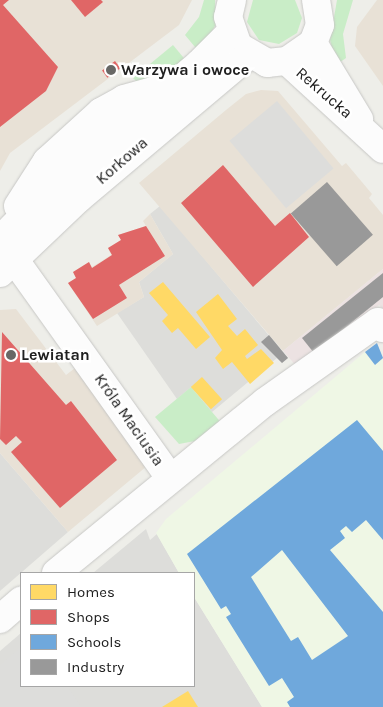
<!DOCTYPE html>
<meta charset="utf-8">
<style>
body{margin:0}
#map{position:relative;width:383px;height:707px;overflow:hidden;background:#eeeee9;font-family:Karla,sans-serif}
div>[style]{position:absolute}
.residential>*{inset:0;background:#ddddda}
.commercial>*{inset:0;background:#e8e1d6}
.industrial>*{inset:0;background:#ece2e2}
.education>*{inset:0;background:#eff7e5}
.grass>*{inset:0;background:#c9edc7}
.parking>*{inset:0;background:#dddddb;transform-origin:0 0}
.homes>*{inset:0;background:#ffd966;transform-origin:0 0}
.shops>*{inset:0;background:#e06666;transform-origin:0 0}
.schools>*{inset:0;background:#6fa8dc}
.industry>*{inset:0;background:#999;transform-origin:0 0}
.roads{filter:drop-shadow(0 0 1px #c7c7c5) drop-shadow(0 0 1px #c7c7c5)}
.minor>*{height:28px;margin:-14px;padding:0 14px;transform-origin:14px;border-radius:14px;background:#fcfcfc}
.dots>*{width:14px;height:14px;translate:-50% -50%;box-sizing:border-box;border:2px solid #fff;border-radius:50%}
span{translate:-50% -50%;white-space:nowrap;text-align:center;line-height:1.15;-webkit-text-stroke:5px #fff;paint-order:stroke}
.poi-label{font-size:16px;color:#202020;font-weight:700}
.left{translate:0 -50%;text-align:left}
.street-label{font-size:16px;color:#202020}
.legend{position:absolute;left:20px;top:572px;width:175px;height:115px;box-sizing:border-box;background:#fff;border:1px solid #a6a6a6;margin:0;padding:6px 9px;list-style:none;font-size:15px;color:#202020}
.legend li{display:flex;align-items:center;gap:10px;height:25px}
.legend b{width:25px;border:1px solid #a6a6a6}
</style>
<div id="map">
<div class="residential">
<div style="clip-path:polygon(160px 206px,288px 358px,282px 363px,277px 358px,212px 412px,191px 387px,177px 399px,117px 313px,144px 297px,139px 282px,173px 254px,150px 214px)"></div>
<div style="clip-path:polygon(0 453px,68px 532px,0 591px)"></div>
<div style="clip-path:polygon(146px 529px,150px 540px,157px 534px,179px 573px,93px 573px)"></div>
<div style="clip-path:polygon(194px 597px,262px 707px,0 707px,0 651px,21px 633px,21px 686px,194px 686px)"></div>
</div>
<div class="commercial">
<div style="clip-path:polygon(0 0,192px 0,179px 25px,10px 153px,0 171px)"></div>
<div style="clip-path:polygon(377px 0,383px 0,383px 86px,355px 46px,357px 27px)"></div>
<div style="clip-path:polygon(261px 90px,278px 91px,342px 166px,346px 163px,372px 194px,369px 198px,383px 215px,383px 269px,283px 351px,139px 183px,226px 110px,246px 94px)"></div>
<div style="clip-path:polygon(150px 214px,173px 254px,139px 282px,144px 297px,97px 326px,68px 283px,76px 278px,73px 272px,89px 262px,92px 267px,111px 255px,108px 248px,121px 240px,118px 235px,146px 226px,143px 221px)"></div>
<div style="clip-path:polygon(16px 309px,66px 375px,79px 365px,147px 466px,68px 532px,0 453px,0 310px)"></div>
</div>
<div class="industrial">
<div style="clip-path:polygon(383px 269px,383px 309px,379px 305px,300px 370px,283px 351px)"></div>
</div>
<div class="education">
<div style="clip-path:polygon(365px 352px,375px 365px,383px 358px,383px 707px,262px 707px,194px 597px,194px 573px,179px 573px,156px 533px,166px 519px)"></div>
</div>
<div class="grass">
<div style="clip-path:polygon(204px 0,215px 0,216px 24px,200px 53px,185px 35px,199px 17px)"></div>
<div style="clip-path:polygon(253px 0,295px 0,302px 18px,297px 33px,279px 44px,259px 40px,247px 22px)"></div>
<div style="clip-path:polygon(337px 0,353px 0,343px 34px,346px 58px,336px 65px,330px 40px)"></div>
<div style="clip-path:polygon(173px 45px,188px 63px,141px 86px,133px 78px)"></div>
<div style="clip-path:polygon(191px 387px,223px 425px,199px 445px,195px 441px,179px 444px,155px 417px)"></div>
</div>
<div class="parking">
<div style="left:277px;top:101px;width:88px;height:62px;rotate:50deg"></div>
<div style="clip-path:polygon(21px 647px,21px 686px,67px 686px,81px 707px,0 707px,0 665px)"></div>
</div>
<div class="homes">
<div style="clip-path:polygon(163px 282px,210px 337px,196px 349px,178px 328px,172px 333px,162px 321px,168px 315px,149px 293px)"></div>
<div style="clip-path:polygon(218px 294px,237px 319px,228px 326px,237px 336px,245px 329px,258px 345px,245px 356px,247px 359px,261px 349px,274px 363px,250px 384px,232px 362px,223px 369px,215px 358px,222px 350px,196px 312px)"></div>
<div style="left:202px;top:377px;width:30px;height:15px;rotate:48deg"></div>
<div style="clip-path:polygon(188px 691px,198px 707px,162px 707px)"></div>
</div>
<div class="shops">
<div style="clip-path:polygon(0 0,9px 0,3px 5px,58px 67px,46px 91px,0 127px)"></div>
<div style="clip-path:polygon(71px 0,101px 0,103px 2px,85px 17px)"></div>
<div style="left:115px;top:61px;width:9px;height:16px;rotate:54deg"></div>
<div style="clip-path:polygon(223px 165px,275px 226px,290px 213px,309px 237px,253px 287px,181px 203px)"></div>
<div style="clip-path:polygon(146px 226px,165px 256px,119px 285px,127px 298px,93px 319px,68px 283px,76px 278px,73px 272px,89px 262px,92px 268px,112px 255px,108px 248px,121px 240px,118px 235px)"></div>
<div style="clip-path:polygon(2px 332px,66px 405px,71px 401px,117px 460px,60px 508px,11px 452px,22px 442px,16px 436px,6px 445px,0 439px)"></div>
</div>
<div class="schools">
<div style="clip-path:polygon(377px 343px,383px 358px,375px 365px,365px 352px)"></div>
<div style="clip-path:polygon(evenodd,357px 420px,383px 451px,383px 540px,366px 520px,352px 532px,346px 526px,340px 531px,345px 538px,330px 550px,383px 612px,383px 707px,290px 707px,287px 702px,294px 697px,282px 678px,269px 686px,226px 617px,231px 614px,226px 606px,221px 609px,187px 554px,357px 420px,282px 550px,348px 636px,312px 660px,298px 637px,291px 641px,251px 577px,282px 550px)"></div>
</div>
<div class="industry">
<div style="left:327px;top:182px;width:70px;height:48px;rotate:49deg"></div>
<div style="clip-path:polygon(383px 273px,383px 297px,314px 353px,302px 338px)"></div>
<div style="clip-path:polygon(269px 335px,288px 358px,282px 363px,261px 342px)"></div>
</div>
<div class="roads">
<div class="minor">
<div style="left:232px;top:0;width:17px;rotate:103deg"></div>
<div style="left:228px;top:17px;width:31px;rotate:71deg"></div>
<div style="left:238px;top:46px;width:34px;rotate:30deg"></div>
<div style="left:267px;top:63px;width:20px;rotate:-6deg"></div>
<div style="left:287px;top:61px;width:32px;rotate:-35deg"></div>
<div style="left:313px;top:43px;width:19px;rotate:-69deg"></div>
<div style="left:320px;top:25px;width:25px;rotate:-99deg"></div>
<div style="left:313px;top:43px;width:89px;rotate:58.8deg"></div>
<div style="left:287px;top:61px;width:130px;rotate:42.5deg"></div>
<div style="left:18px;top:206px;width:54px;rotate:-57.2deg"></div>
<div style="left:47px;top:161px;width:73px;rotate:-42.2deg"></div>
<div style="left:101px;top:112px;width:26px;rotate:-29deg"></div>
<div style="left:124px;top:99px;width:45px;rotate:-15.6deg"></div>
<div style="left:0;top:240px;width:63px;rotate:-45.6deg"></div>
<div style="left:44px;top:195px;width:203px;rotate:-40.2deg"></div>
<div style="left:199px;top:64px;width:45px;rotate:-45deg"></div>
<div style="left:4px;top:245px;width:287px;rotate:54.5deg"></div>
<div style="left:0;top:273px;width:109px;rotate:-43.5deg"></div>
<div style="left:79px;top:198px;width:222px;rotate:-40.1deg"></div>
<div style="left:56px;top:573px;width:270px;rotate:-39.3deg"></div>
<div style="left:265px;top:402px;width:138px;rotate:-35.3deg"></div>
<div style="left:378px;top:322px;width:8px;rotate:50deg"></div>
<div style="left:0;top:619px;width:28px;rotate:-41deg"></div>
</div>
</div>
<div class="dots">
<div style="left:111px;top:70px;background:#686866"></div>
<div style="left:11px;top:355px;background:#686866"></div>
</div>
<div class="poi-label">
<span class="left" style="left:121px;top:70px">Warzywa i owoce</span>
<span class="left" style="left:21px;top:355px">Lewiatan</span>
</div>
<div class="street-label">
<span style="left:324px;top:93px;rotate:41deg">Rekrucka</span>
<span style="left:122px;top:161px;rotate:-41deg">Korkowa</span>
<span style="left:129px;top:420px;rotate:55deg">Króla Maciusia</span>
</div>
<ul class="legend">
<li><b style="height:14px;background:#ffd966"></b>Homes</li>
<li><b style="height:14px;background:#e06666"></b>Shops</li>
<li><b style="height:14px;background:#6fa8dc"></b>Schools</li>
<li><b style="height:14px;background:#999"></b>Industry</li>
</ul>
</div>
